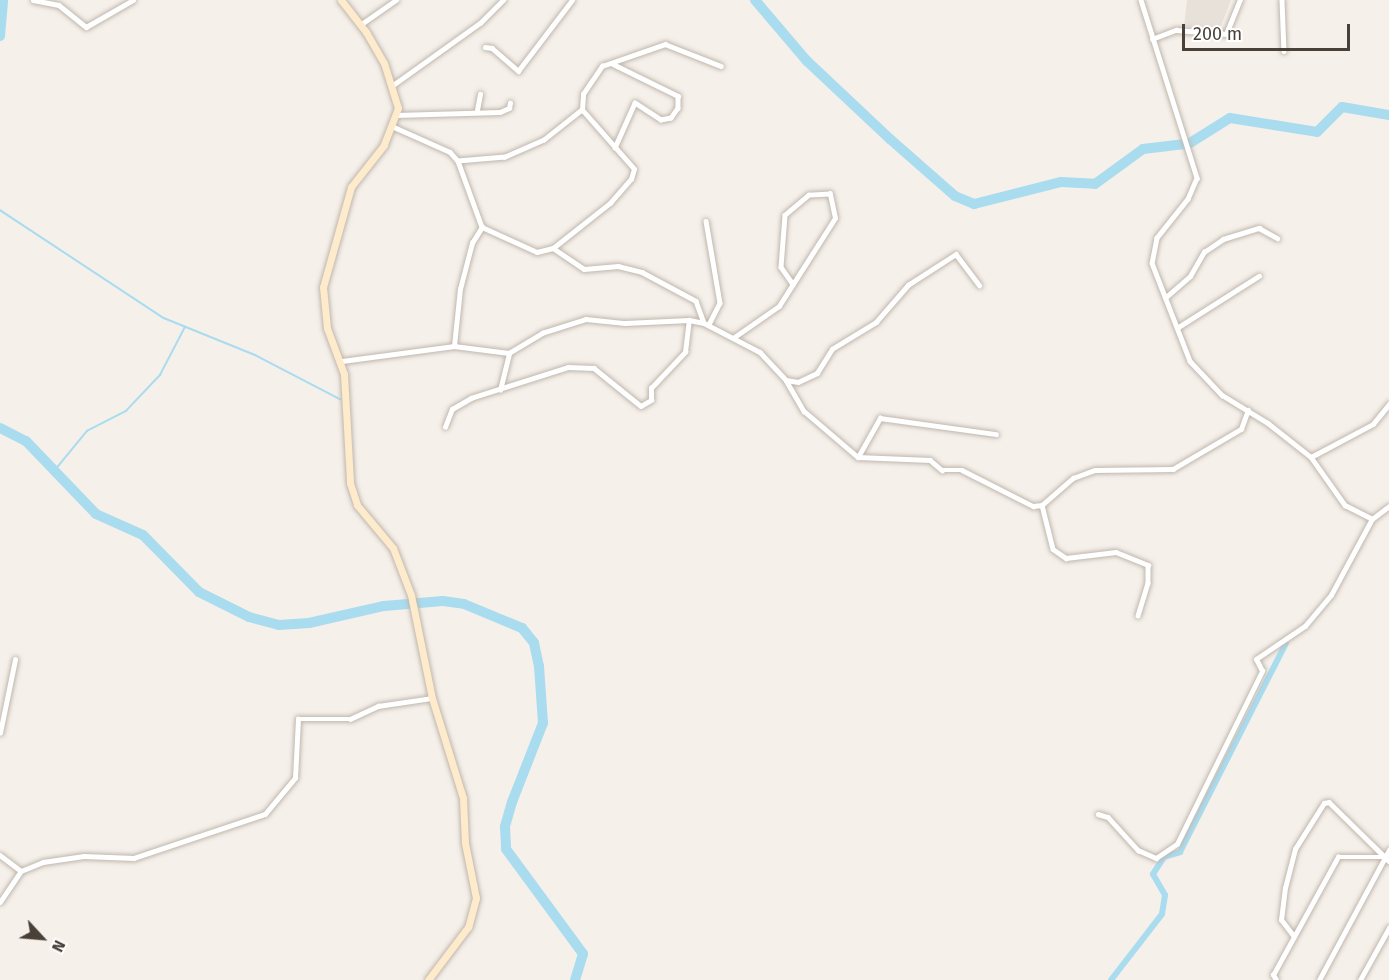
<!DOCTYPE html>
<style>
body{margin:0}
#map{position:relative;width:1389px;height:980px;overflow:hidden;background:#f5f0ea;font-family:"Fira Sans",sans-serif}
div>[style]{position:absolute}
.residential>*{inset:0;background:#e8e1d9}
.stream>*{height:1.5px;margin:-0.75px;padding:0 0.75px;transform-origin:0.75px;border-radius:0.75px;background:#a9dcef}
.canal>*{height:6px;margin:-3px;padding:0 3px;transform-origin:3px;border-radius:3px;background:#a9dcef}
.river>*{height:10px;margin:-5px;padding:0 5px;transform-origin:5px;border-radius:5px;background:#a9dcef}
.roads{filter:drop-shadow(0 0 2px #c0b7ad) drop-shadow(0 0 2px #c0b7ad)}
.street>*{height:4.5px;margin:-2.25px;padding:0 2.25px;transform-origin:2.25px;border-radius:2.25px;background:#fff}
.secondary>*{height:7px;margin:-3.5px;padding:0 3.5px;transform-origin:3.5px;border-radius:3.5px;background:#fdebcc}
span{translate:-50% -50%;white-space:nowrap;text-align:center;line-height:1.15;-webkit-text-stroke:6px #fff;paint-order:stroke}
.north{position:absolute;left:12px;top:908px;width:60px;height:60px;-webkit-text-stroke:4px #fff;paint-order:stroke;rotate:116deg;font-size:16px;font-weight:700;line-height:24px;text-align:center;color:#494038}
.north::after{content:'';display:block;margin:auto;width:21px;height:27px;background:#494038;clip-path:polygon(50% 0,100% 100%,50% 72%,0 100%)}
.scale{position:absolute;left:1182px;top:24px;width:168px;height:27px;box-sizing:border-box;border:3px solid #494038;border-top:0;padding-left:8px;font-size:18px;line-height:21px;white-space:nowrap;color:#494038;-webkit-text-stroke:4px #fff;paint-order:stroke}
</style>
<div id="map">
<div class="residential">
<div style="clip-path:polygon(1187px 0,1231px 0,1220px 28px,1184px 26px)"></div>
</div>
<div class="stream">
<div style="left:0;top:210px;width:196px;rotate:33.4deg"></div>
<div style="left:164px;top:318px;width:98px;rotate:22.1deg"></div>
<div style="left:255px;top:355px;width:96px;rotate:27.4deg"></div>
<div style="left:55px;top:470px;width:50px;rotate:-50.6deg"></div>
<div style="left:87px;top:431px;width:44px;rotate:-27.1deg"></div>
<div style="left:126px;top:411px;width:50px;rotate:-46.6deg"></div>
<div style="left:160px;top:375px;width:54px;rotate:-62.5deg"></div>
</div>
<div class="canal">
<div style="left:1111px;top:980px;width:83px;rotate:-52.3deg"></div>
<div style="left:1162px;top:914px;width:19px;rotate:-81deg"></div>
<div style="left:1165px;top:895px;width:24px;rotate:-120deg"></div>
<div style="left:1153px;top:874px;width:20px;rotate:-57deg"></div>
<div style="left:1164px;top:857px;width:17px;rotate:-17deg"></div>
<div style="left:1180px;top:852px;width:234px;rotate:-63.1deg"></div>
</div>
<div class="river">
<div style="left:755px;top:0;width:80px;rotate:49.6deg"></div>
<div style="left:807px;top:61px;width:114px;rotate:43.2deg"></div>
<div style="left:890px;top:139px;width:86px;rotate:41.2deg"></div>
<div style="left:955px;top:196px;width:21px;rotate:23deg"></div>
<div style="left:974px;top:204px;width:90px;rotate:-14.2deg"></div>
<div style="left:1061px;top:182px;width:34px;rotate:3deg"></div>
<div style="left:1095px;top:184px;width:59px;rotate:-36.1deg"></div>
<div style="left:1143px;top:149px;width:42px;rotate:-6.8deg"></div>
<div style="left:0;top:36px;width:36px;rotate:-85deg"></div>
<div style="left:1190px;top:143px;width:47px;rotate:-32deg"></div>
<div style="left:1230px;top:118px;width:88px;rotate:9.1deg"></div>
<div style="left:1317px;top:132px;width:35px;rotate:-45deg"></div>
<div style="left:1342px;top:107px;width:48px;rotate:9.7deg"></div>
<div style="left:0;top:428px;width:29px;rotate:27deg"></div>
<div style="left:26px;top:441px;width:101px;rotate:46.2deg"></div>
<div style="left:96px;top:514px;width:51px;rotate:24.1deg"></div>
<div style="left:143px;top:535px;width:80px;rotate:45.5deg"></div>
<div style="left:199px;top:592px;width:56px;rotate:26.6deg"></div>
<div style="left:249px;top:617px;width:31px;rotate:15deg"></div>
<div style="left:279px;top:625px;width:30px;rotate:-4deg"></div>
<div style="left:309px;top:623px;width:77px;rotate:-12.8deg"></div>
<div style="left:384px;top:606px;width:59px;rotate:-4.8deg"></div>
<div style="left:443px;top:601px;width:21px;rotate:8deg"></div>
<div style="left:464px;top:604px;width:63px;rotate:22.5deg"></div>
<div style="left:522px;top:628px;width:19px;rotate:51deg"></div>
<div style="left:534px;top:643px;width:24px;rotate:78deg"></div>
<div style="left:539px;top:666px;width:57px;rotate:86deg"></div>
<div style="left:543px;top:723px;width:85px;rotate:111.4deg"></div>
<div style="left:512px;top:802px;width:26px;rotate:106deg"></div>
<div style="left:505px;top:827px;width:22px;rotate:87deg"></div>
<div style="left:506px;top:849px;width:130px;rotate:53.7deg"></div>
<div style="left:583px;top:954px;width:27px;rotate:107deg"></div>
</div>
<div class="roads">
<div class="street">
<div style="left:33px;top:0;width:26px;rotate:11deg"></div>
<div style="left:59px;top:5px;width:35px;rotate:39deg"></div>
<div style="left:86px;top:27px;width:54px;rotate:-29.9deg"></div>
<div style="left:1141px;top:0;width:187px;rotate:72.5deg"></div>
<div style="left:1197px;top:178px;width:23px;rotate:113deg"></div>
<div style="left:1188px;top:199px;width:50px;rotate:128.5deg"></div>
<div style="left:1157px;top:238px;width:25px;rotate:101deg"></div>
<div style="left:1152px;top:263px;width:105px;rotate:68.8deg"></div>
<div style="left:1190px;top:361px;width:47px;rotate:46.7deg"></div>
<div style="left:1222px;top:395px;width:54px;rotate:31.3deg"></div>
<div style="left:1268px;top:423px;width:55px;rotate:38.3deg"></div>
<div style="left:1311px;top:457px;width:59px;rotate:54.7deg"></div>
<div style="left:1345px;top:505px;width:30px;rotate:27deg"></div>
<div style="left:1282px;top:0;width:51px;rotate:87.8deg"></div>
<div style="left:360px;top:25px;width:44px;rotate:-34.8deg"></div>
<div style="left:1152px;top:39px;width:26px;rotate:-21deg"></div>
<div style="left:1176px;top:30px;width:50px;rotate:4.6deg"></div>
<div style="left:1226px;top:34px;width:37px;rotate:-68deg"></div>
<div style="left:485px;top:47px;width:7px;rotate:8deg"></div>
<div style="left:492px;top:48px;width:35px;rotate:41deg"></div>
<div style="left:518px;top:71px;width:89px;rotate:-52.7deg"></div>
<div style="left:611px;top:63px;width:75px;rotate:26.2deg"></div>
<div style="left:678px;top:96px;width:12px;rotate:90deg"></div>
<div style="left:678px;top:108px;width:12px;rotate:125deg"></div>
<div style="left:671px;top:118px;width:10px;rotate:169deg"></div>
<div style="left:661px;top:120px;width:31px;rotate:-147deg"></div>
<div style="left:635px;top:103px;width:49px;rotate:114deg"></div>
<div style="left:393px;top:85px;width:107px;rotate:-35.5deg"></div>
<div style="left:480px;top:23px;width:33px;rotate:-45deg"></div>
<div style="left:477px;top:110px;width:16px;rotate:-79deg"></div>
<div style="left:582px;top:110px;width:16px;rotate:-86deg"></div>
<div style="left:583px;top:94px;width:34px;rotate:-56deg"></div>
<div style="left:602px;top:66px;width:67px;rotate:-19.2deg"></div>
<div style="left:665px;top:44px;width:60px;rotate:21.4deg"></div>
<div style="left:396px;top:115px;width:104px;rotate:-1.7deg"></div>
<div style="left:500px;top:112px;width:10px;rotate:-24deg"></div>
<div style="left:509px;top:108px;width:5px;rotate:-79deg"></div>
<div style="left:394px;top:127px;width:61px;rotate:24.1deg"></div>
<div style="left:450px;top:152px;width:12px;rotate:48deg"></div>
<div style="left:458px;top:161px;width:70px;rotate:70deg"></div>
<div style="left:482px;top:227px;width:60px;rotate:24.4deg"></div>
<div style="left:537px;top:252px;width:16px;rotate:-14deg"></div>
<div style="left:553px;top:248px;width:73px;rotate:-38.3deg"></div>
<div style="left:610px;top:203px;width:32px;rotate:-49deg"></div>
<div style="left:631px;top:179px;width:10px;rotate:-73deg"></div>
<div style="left:634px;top:169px;width:79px;rotate:-131.4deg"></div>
<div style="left:582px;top:110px;width:48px;rotate:141.7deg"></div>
<div style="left:544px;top:140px;width:43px;rotate:156.4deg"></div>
<div style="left:505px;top:157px;width:47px;rotate:175.1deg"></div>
<div style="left:706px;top:221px;width:83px;rotate:80.3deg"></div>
<div style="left:720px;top:303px;width:25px;rotate:117deg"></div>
<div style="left:553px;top:248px;width:37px;rotate:34deg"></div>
<div style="left:584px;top:269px;width:34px;rotate:-5deg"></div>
<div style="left:618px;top:266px;width:25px;rotate:14deg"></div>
<div style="left:642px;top:272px;width:61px;rotate:28.2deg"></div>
<div style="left:696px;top:301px;width:23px;rotate:70deg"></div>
<div style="left:1165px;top:298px;width:33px;rotate:-41deg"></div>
<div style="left:1190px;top:276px;width:28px;rotate:-60deg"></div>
<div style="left:1204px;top:252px;width:23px;rotate:-34deg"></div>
<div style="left:1223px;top:239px;width:38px;rotate:-17deg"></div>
<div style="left:1259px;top:228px;width:21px;rotate:29deg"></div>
<div style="left:1177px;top:328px;width:97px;rotate:-32.4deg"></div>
<div style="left:733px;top:338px;width:56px;rotate:-34.8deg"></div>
<div style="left:779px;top:306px;width:104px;rotate:-57.5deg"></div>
<div style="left:835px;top:218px;width:25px;rotate:-102deg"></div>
<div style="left:830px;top:194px;width:21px;rotate:177deg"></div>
<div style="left:809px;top:195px;width:31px;rotate:140deg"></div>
<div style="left:785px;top:215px;width:52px;rotate:94.4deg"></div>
<div style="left:781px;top:267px;width:21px;rotate:55deg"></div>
<div style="left:454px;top:346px;width:57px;rotate:-84deg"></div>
<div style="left:460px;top:289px;width:48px;rotate:-75.4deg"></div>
<div style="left:472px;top:243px;width:19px;rotate:-58deg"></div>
<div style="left:342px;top:361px;width:113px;rotate:-7.6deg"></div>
<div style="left:454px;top:346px;width:55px;rotate:7.3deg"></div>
<div style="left:786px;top:380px;width:12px;rotate:9deg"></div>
<div style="left:798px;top:382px;width:21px;rotate:-25deg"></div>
<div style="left:817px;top:373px;width:28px;rotate:-58deg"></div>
<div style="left:832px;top:349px;width:52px;rotate:-31.5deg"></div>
<div style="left:876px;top:322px;width:49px;rotate:-49.1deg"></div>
<div style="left:908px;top:285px;width:57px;rotate:-32.9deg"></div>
<div style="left:956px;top:254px;width:39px;rotate:53deg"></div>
<div style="left:500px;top:390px;width:38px;rotate:-76deg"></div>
<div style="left:509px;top:353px;width:39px;rotate:-31deg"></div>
<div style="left:542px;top:333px;width:46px;rotate:-17.7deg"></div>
<div style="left:586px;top:319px;width:39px;rotate:6deg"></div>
<div style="left:625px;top:323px;width:64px;rotate:-2.7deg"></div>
<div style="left:445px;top:427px;width:19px;rotate:-69deg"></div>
<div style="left:452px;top:409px;width:22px;rotate:-30deg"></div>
<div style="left:471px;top:398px;width:102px;rotate:-17.7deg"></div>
<div style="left:568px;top:367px;width:26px;rotate:2deg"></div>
<div style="left:594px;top:368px;width:60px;rotate:39deg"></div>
<div style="left:641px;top:406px;width:12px;rotate:-31deg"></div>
<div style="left:651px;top:400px;width:12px;rotate:-90deg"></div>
<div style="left:651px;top:388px;width:50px;rotate:-46.6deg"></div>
<div style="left:685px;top:352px;width:32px;rotate:-83deg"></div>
<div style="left:689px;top:320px;width:15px;rotate:11deg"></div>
<div style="left:704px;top:323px;width:63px;rotate:27.4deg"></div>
<div style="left:760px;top:352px;width:38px;rotate:47deg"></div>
<div style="left:786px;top:380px;width:36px;rotate:60deg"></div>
<div style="left:804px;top:411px;width:71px;rotate:40.4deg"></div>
<div style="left:858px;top:457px;width:72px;rotate:2.4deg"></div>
<div style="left:930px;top:460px;width:16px;rotate:40deg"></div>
<div style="left:942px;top:470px;width:20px"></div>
<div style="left:962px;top:470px;width:80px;rotate:26.9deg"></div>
<div style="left:1033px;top:506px;width:9px;rotate:-6deg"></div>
<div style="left:1042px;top:505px;width:41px;rotate:-41.1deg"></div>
<div style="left:1073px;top:478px;width:23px;rotate:-20deg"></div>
<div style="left:1095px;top:470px;width:78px;rotate:-0.7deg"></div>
<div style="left:1173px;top:469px;width:79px;rotate:-30.5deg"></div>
<div style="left:1241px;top:429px;width:20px;rotate:-70deg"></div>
<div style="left:858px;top:457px;width:45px;rotate:-60.6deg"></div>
<div style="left:880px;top:418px;width:117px;rotate:7.9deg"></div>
<div style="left:1311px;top:457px;width:70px;rotate:-28deg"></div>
<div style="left:1373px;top:424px;width:26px;rotate:-51deg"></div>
<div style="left:1042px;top:505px;width:45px;rotate:76deg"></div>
<div style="left:1053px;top:549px;width:16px;rotate:35deg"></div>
<div style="left:1066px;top:558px;width:50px;rotate:-6.8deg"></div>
<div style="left:1116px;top:552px;width:35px;rotate:22deg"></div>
<div style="left:1148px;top:565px;width:18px;rotate:90deg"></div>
<div style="left:1148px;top:583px;width:34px;rotate:107deg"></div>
<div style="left:0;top:733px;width:75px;rotate:-78.4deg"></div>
<div style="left:1098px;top:814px;width:10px;rotate:17deg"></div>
<div style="left:1108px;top:817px;width:45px;rotate:47.7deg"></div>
<div style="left:1138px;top:850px;width:20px;rotate:24deg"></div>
<div style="left:1156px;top:858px;width:25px;rotate:-34deg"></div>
<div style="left:1177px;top:844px;width:193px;rotate:-63.8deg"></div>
<div style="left:1262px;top:671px;width:13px;rotate:-117deg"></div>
<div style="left:1256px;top:659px;width:59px;rotate:-34deg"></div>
<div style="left:1305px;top:626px;width:40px;rotate:-50deg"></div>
<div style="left:1331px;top:595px;width:86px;rotate:-61.7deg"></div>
<div style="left:1372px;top:519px;width:21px;rotate:-37deg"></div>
<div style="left:0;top:855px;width:26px;rotate:37deg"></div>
<div style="left:0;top:902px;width:37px;rotate:-56deg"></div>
<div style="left:21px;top:871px;width:24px;rotate:-22deg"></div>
<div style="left:43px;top:862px;width:41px;rotate:-8.3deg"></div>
<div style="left:84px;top:856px;width:50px;rotate:2.3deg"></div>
<div style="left:134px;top:858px;width:138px;rotate:-18.6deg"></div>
<div style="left:265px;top:814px;width:47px;rotate:-50.2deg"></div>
<div style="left:295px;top:778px;width:59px;rotate:-87.1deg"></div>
<div style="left:298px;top:719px;width:52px"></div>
<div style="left:350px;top:719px;width:31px;rotate:-25deg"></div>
<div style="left:378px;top:706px;width:55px;rotate:-8.4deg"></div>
<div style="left:1294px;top:937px;width:21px;rotate:-127deg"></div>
<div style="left:1281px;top:920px;width:32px;rotate:-83deg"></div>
<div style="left:1285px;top:888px;width:40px;rotate:-75.6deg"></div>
<div style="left:1295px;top:849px;width:54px;rotate:-57.8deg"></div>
<div style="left:1324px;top:803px;width:5px;rotate:-11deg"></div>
<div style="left:1329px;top:802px;width:84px;rotate:44.5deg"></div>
<div style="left:1276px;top:980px;width:6px;rotate:-121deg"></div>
<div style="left:1273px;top:975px;width:135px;rotate:-61.2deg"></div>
<div style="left:1338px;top:857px;width:47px"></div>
<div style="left:1319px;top:980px;width:148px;rotate:-61.7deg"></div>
<div style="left:1360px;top:980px;width:60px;rotate:-60.9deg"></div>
</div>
<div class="secondary">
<div style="left:341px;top:0;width:41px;rotate:52deg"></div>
<div style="left:366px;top:32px;width:36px;rotate:60deg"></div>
<div style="left:384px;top:63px;width:47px;rotate:72.7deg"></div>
<div style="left:398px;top:108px;width:40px;rotate:111deg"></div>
<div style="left:384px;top:145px;width:53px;rotate:128.2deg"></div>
<div style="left:351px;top:187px;width:104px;rotate:105.6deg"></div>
<div style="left:323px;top:287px;width:41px;rotate:84.4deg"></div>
<div style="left:327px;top:328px;width:49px;rotate:69.7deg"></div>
<div style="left:344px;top:374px;width:109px;rotate:86.8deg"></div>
<div style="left:350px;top:483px;width:23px;rotate:72deg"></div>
<div style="left:357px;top:505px;width:56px;rotate:50.1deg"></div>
<div style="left:393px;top:548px;width:50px;rotate:69deg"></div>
<div style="left:411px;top:595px;width:105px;rotate:78.5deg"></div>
<div style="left:432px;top:698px;width:105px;rotate:72.8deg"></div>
<div style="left:463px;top:798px;width:45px;rotate:87.5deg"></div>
<div style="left:465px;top:843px;width:56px;rotate:78.7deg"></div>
<div style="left:476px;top:898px;width:30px;rotate:105deg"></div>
<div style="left:468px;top:927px;width:66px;rotate:127deg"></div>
</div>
</div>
<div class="north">N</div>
<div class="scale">200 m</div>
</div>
